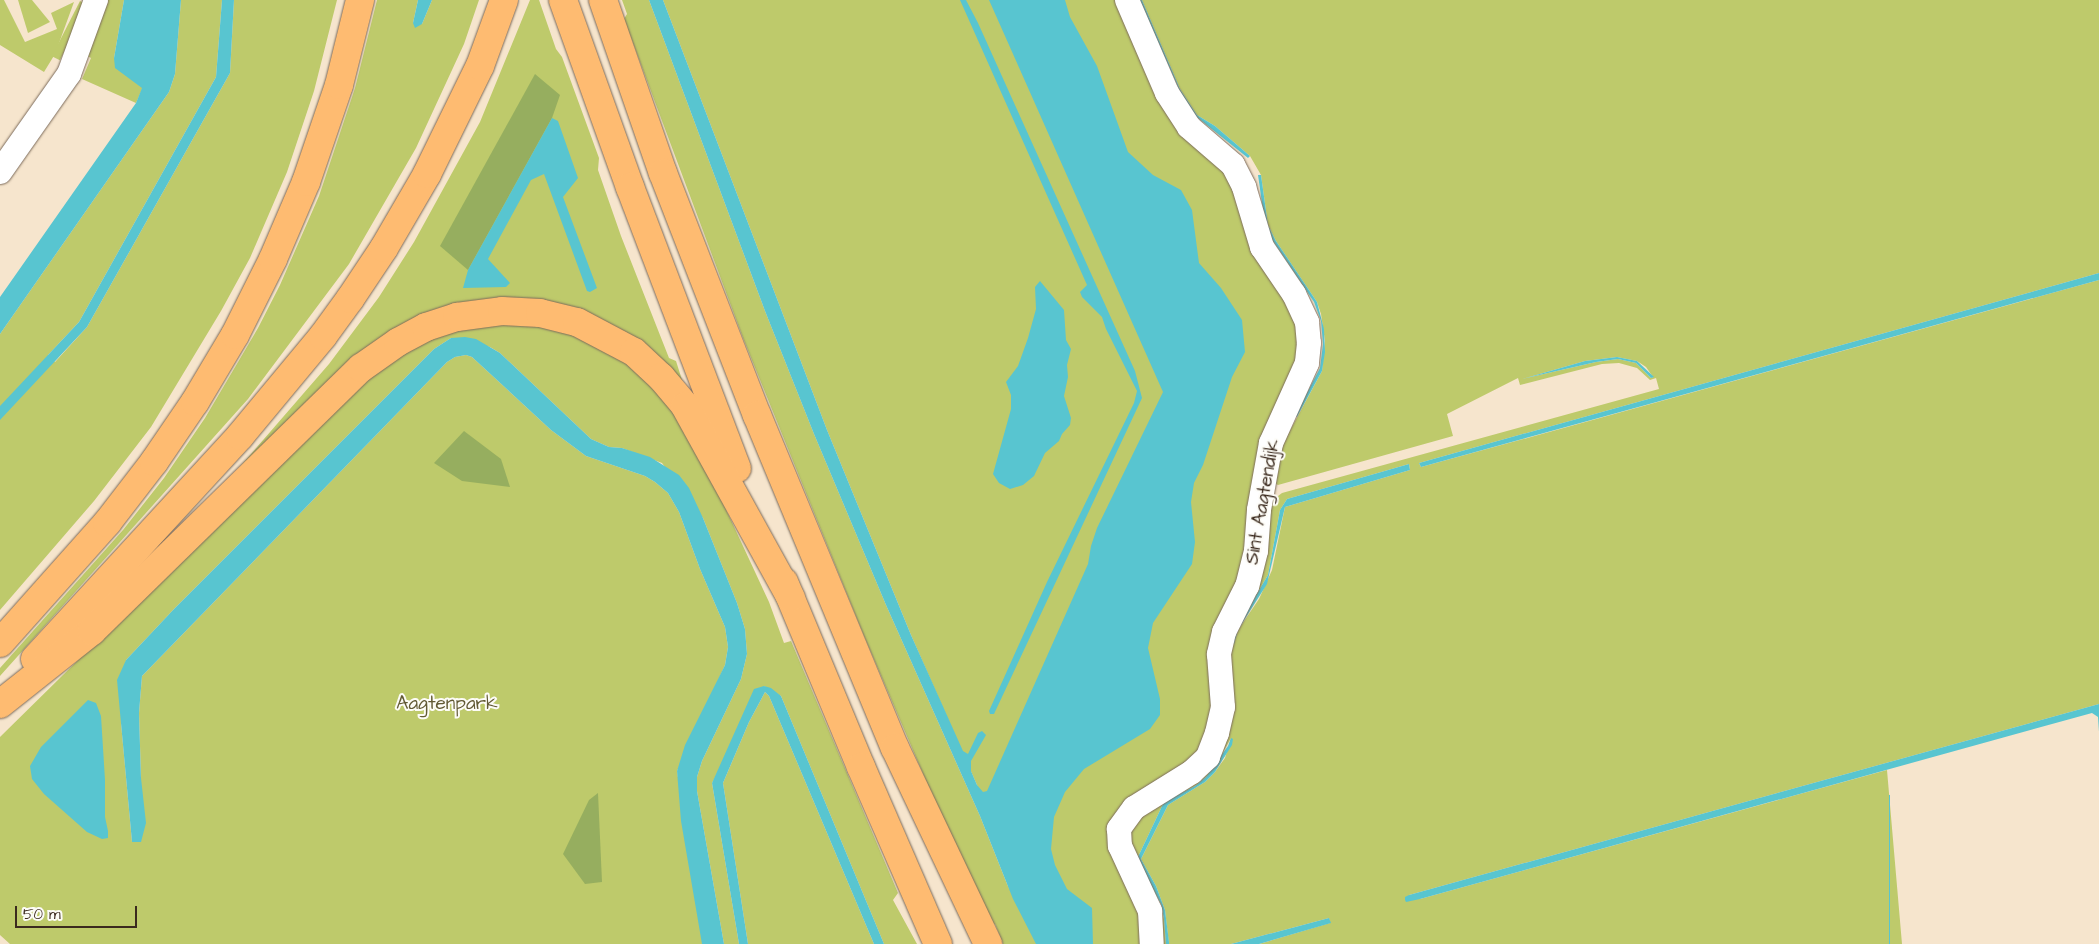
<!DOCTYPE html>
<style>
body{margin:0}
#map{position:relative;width:2099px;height:944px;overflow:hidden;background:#f6e5cd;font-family:"Architects Daughter",sans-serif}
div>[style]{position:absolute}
.green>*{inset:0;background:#beca6b;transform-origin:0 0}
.forest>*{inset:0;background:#96ae5f}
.water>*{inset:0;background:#58c5d0;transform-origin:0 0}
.roads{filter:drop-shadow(0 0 1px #7c6b5b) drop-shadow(0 0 1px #7c6b5b)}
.minor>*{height:24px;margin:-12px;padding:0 12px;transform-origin:12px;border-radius:12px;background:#fff}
.highway>*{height:28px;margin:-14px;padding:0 14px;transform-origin:14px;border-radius:14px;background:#febb71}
span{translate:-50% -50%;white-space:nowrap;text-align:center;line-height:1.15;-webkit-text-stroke:4px #fdfcf7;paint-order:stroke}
.street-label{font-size:19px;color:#3b2a1e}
.park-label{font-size:19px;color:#625a35}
.scale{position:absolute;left:15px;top:906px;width:122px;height:22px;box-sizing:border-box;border:2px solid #3b2a1e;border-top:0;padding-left:6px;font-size:15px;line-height:18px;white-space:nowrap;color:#3b2a1e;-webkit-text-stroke:4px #fdfcf7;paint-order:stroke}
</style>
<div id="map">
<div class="green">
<div style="clip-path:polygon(0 0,4px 0,25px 42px,57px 29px,51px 13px,74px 2px,55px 54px,44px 72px,0 45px)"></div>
<div style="clip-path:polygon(18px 0,32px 0,50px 22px,28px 33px)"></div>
<div style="clip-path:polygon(104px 0,124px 0,114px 58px,143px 87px,136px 103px,82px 79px,91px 58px,84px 54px)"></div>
<div style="clip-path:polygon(181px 0,222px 0,216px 77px,79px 322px,48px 355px,55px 362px,87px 327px,230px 73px,234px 0,337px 0,314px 91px,287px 172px,250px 258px,221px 311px,151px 427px,94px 501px,0 610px,0 334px,169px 92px,175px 74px)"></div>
<div style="clip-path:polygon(377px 0,418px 0,413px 23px,422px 24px,432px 0,479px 0,464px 44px,416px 148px,349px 264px,248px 399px,0 676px,0 668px,123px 530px,164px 478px,205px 418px,258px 328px,280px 285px,319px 196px,355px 88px)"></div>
<div style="clip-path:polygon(530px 0,539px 0,556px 49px,562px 57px,599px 158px,598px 170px,621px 236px,669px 358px,676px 361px,683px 383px,628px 338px,457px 308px,238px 469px,329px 364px,379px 297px,414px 242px,480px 122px)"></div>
<div style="clip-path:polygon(622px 0,649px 0,765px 311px,814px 434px,886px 605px,980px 816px,1009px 889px,977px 785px,911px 635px,827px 430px,663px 0,1118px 0,1225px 168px,1304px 341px,1252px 523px,1204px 750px,1121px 814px,1142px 910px,1146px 944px,1003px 944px,995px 924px,987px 923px,864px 636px,743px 338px,624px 19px,627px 14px)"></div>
<div style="clip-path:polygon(evenodd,1142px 0,2099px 0,2099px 273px,1419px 463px,1421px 467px,1531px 437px,2099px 280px,2099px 704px,1409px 895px,1420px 899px,1887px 770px,1902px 944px,1259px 944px,1330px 923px,1329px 918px,1231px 944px,1169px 944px,1165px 910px,1156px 886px,1141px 859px,1168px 805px,1205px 782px,1215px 772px,1225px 758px,1231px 738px,1215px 767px,1206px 777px,1195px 786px,1164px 802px,1137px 859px,1155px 891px,1164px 919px,1166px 944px,1155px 944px,1124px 831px,1205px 766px,1222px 659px,1274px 499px,1282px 493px,1659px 389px,1656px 378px,1650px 380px,1637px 368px,1619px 363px,1602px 364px,1520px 385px,1518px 378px,1447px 414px,1453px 436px,1278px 485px,1276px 484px,1278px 453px,1322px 371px,1325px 341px,1321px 314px,1317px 302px,1276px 241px,1268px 225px,1261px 175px,1250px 156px,1215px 126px,1197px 115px,1180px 89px,1142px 0,1617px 357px,1637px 361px,1646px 367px,1653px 377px,1651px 378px,1636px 363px,1618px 359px,1596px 362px,1522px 379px,1585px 361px,1617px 357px,1142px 0,1409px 464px,1410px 470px,1285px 507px,1272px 570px,1259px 599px,1238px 630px,1234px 643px,1236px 630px,1268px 575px,1280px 510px,1287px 499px,1409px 464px)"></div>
<div style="left:80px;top:1px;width:9px;height:62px;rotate:27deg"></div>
<div style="clip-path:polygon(532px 324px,581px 336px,631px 364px,653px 384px,697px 447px,769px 602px,784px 643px,791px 641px,898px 893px,893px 900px,917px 944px,884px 944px,781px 696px,764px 686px,712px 783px,739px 944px,724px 944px,697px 791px,697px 777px,702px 761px,741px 679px,747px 654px,745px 629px,737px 603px,703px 518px,662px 463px,622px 448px,609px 447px,591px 439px,500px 353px,490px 347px,451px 338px,434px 349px,174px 609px,126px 660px,121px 723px,132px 842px,141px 778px,139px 713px,142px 676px,447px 362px,455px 357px,466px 355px,472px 357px,551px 430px,586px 456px,645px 476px,655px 482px,668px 493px,679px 512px,700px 569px,725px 627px,728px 647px,725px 665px,677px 771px,703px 944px,10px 944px,0 935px,0 737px,316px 426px,375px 371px,428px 339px,479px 325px)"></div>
<div style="clip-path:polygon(765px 692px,769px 696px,874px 944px,748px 944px,723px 783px,749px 722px)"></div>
</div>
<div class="forest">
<div style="clip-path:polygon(535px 74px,560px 95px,552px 118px,468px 270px,440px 246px)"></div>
<div style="clip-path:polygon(464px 431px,501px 459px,510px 487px,462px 481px,434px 463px)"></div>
<div style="clip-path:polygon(598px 793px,602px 882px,585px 884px,563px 854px,589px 800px)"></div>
</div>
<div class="water">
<div style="clip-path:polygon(124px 0,181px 0,175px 74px,169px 92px,0 334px,0 297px,136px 103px,142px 88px,115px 68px,114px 58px)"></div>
<div style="clip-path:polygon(222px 0,234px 0,230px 73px,87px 327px,0 420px,0 406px,79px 322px,216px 77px)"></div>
<div style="clip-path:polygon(418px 0,432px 0,422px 24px,415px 28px,413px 23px)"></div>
<div style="clip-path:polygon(649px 0,663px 0,827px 430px,911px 635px,963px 751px,968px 754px,978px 733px,982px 731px,986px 735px,971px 761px,971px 771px,977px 785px,983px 792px,987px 791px,1088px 564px,1091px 546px,1097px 528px,1163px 392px,989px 0,1065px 0,1070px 17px,1097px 66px,1128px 152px,1153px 175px,1181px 190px,1192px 210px,1199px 263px,1221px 288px,1242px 320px,1245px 352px,1232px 377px,1203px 465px,1194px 483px,1191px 502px,1195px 542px,1192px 564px,1153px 623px,1148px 648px,1160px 699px,1160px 715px,1150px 729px,1084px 769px,1065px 792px,1054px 817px,1051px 849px,1055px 865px,1067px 889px,1092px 908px,1093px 944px,1036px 944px,1013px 899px,980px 816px,886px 605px,814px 434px,765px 311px)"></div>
<div style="clip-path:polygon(960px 0,966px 0,978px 23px,1135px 371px,1142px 398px,994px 714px,990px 714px,989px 711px,1047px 582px,1134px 403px,1137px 391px,1106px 329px,1102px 317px,1082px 297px,1080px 292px,1087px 285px)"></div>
<div style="clip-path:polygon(1139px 0,1142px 0,1180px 89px,1197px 115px,1215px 126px,1250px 156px,1248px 158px,1193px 114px,1179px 89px)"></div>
<div style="clip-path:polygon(552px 118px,558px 121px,578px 178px,563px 197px,597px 288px,590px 292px,587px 291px,544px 174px,531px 180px,488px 259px,510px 283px,506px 287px,463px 288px,468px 270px)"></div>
<div style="clip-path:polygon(1258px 175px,1261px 175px,1268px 225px,1276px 241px,1317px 302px,1324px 329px,1325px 352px,1322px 371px,1297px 417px,1295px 416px,1320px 368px,1323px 344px,1321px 321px,1314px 302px,1273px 241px,1265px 224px)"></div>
<div style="clip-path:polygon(2099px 273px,2099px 280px,1968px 316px,1421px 467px,1419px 463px)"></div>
<div style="clip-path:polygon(1040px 281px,1064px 310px,1066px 340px,1071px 349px,1067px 365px,1068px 377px,1064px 396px,1071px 418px,1070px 425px,1062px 434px,1059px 441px,1045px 453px,1034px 476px,1023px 485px,1010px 489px,999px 483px,993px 474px,1011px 409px,1011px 395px,1006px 382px,1018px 366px,1028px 338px,1036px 309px,1035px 287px)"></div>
<div style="clip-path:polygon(465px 337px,476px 339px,500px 353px,591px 439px,609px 447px,622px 448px,650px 457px,679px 475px,689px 488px,703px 518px,737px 603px,745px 629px,747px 654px,741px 679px,702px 761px,697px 777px,697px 791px,724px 944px,702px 944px,681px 821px,677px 771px,685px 745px,725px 665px,728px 647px,725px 627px,700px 569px,679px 512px,668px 493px,655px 482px,645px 476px,586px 456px,551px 430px,472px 357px,466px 355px,455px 357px,447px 362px,142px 676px,139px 713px,141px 778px,146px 823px,141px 842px,132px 842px,117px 680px,126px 660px,174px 609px,434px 349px,451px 338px)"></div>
<div style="clip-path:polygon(1617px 357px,1637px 361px,1654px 377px,1651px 378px,1636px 363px,1618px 359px,1596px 362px,1522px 379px,1585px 361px)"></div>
<div style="clip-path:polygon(1409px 464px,1410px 470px,1285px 507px,1267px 584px,1238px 630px,1234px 644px,1232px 643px,1241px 621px,1268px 575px,1280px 510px,1287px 499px)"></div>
<div style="clip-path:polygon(764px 686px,771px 688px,781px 696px,884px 944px,874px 944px,769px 696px,765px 692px,749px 722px,723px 783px,748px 944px,739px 944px,712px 783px,754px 689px)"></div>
<div style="clip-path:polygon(88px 700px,96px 703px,101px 716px,105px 780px,105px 817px,108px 831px,108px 838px,102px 839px,87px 832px,44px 794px,32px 779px,30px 766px,41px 747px)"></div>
<div style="clip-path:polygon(2099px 704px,2099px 732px,2098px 717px,2092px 713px,1420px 899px,1406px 902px,1405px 900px,1405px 897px,1409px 895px)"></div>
<div style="clip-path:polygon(1231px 738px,1233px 739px,1232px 745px,1215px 772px,1205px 782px,1168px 805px,1141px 859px,1156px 886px,1165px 910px,1169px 942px,1169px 944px,1166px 944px,1164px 919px,1161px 904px,1137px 859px,1164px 802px,1195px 786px,1206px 777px,1228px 746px)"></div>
<div style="left:1889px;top:795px;width:1px;height:150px"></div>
<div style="clip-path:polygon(1329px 918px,1331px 923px,1259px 944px,1231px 944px)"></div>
</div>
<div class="roads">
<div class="minor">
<div style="left:1127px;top:0;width:101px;rotate:66.7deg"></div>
<div style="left:1167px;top:93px;width:40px;rotate:57.1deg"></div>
<div style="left:1189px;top:127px;width:58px;rotate:40.8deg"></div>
<div style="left:1233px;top:165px;width:25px;rotate:63deg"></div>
<div style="left:1244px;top:187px;width:63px;rotate:73.3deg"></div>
<div style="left:1262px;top:247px;width:57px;rotate:55.8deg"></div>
<div style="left:1294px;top:294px;width:31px;rotate:65deg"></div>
<div style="left:1307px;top:322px;width:21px;rotate:85deg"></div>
<div style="left:1309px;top:343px;width:20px;rotate:96deg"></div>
<div style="left:1307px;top:363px;width:88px;rotate:114.2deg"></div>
<div style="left:1271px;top:443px;width:68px;rotate:100.2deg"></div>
<div style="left:1259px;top:510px;width:41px;rotate:94.2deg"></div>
<div style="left:1256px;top:551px;width:36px;rotate:104deg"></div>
<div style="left:1247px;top:586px;width:51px;rotate:116.6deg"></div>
<div style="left:1224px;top:632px;width:23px;rotate:103deg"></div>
<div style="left:1219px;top:654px;width:53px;rotate:85.7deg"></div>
<div style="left:1223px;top:707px;width:27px;rotate:103deg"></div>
<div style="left:1217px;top:733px;width:26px;rotate:111deg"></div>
<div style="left:1208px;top:757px;width:22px;rotate:137deg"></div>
<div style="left:1192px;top:772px;width:68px;rotate:148.2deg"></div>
<div style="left:1134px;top:808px;width:26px;rotate:126deg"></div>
<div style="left:1119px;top:829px;width:17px;rotate:87deg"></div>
<div style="left:1120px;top:846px;width:72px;rotate:65.2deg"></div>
<div style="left:1150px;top:911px;width:33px;rotate:87deg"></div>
<div style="left:0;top:172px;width:120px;rotate:-54.9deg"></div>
<div style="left:69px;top:74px;width:79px;rotate:-70deg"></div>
</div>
<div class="highway">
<div style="left:563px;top:0;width:199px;rotate:70.3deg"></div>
<div style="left:630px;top:187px;width:301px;rotate:69.2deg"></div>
<div style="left:603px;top:0;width:183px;rotate:70.9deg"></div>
<div style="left:663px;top:173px;width:260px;rotate:68.8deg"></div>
<div style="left:757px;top:415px;width:360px;rotate:67.5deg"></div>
<div style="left:895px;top:748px;width:217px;rotate:64.6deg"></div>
<div style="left:784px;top:582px;width:200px;rotate:67.4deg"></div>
<div style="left:861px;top:767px;width:193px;rotate:66.5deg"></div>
<div style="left:0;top:643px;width:161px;rotate:-48.3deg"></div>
<div style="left:107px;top:523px;width:77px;rotate:-52.4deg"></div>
<div style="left:154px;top:462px;width:73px;rotate:-55.7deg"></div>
<div style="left:195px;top:402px;width:78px;rotate:-59.2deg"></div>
<div style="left:235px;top:335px;width:85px;rotate:-63.4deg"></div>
<div style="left:273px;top:259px;width:84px;rotate:-66.8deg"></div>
<div style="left:306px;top:182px;width:102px;rotate:-71.2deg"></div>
<div style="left:339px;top:85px;width:88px;rotate:-76.1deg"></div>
<div style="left:35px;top:659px;width:303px;rotate:-47.4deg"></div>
<div style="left:240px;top:436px;width:130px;rotate:-50.3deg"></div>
<div style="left:323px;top:336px;width:46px;rotate:-53.9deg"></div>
<div style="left:350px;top:299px;width:61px;rotate:-56.3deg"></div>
<div style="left:384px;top:248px;width:86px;rotate:-59.8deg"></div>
<div style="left:427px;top:174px;width:120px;rotate:-63.9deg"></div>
<div style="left:480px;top:66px;width:70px;rotate:-70deg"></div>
<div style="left:0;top:704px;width:117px;rotate:-38.4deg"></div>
<div style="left:92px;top:631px;width:376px;rotate:-44.4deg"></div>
<div style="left:361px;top:368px;width:45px;rotate:-35.1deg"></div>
<div style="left:398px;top:342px;width:32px;rotate:-28deg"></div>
<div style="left:426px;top:327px;width:33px;rotate:-18deg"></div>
<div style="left:457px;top:317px;width:45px;rotate:-7.6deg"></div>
<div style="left:502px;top:311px;width:38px;rotate:3deg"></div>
<div style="left:540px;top:313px;width:38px;rotate:14deg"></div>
<div style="left:577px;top:322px;width:64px;rotate:27.8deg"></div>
<div style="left:634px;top:352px;width:37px;rotate:43deg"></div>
<div style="left:661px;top:377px;width:38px;rotate:50deg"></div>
<div style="left:685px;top:406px;width:219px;rotate:61.1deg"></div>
</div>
</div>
<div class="street-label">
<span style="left:1263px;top:502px;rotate:-80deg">Sint Aagtendijk</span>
</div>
<div class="park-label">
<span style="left:447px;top:704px">Aagtenpark</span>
</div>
<div class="scale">50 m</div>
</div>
